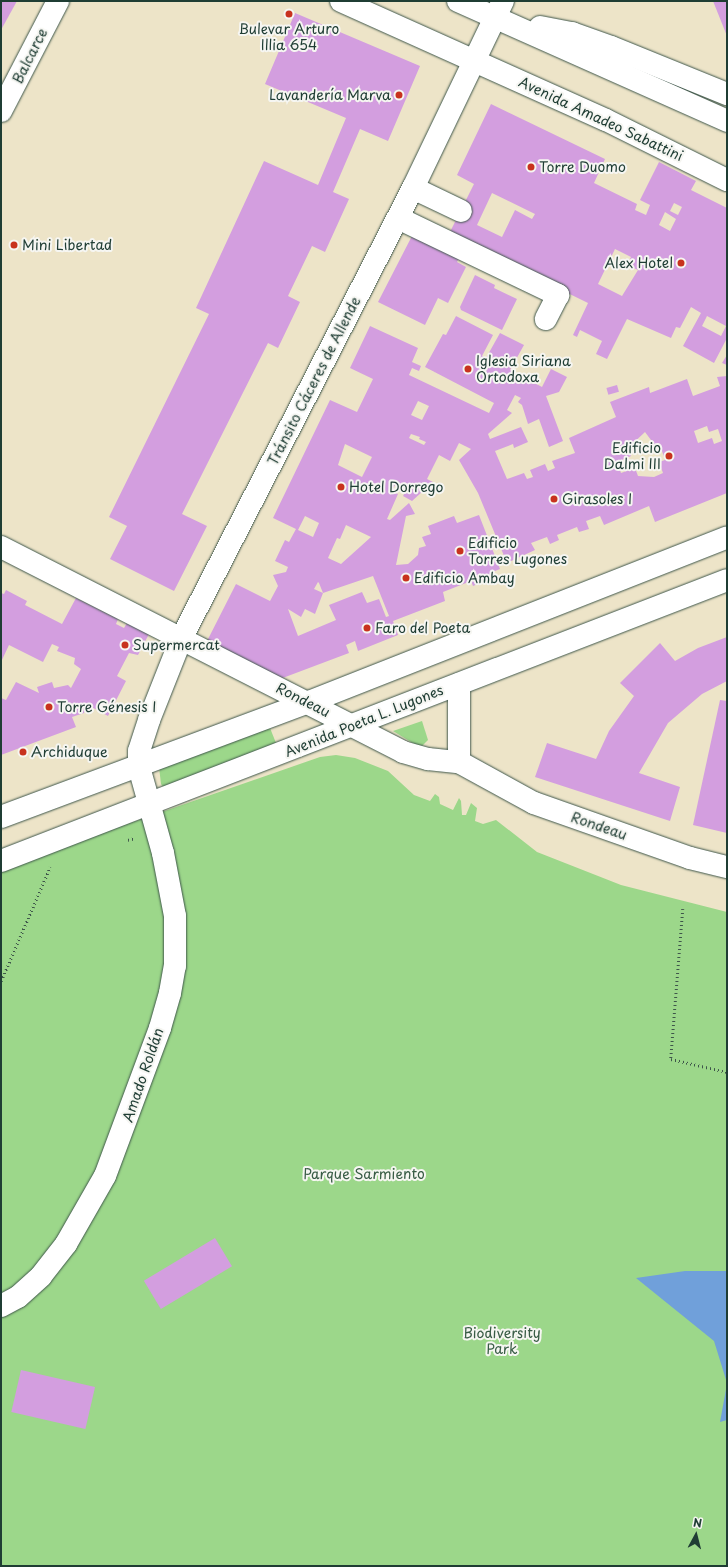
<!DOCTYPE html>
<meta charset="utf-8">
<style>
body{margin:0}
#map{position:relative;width:728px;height:1567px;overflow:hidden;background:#ede4c8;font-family:"Playpen Sans",sans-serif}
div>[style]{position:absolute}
.green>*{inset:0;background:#9cd78a}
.water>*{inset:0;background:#70a0da}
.building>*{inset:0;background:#d39edf;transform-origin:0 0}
.path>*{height:2.5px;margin-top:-1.25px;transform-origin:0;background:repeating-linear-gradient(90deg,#3e564a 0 1px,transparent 0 4px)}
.roads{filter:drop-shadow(0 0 1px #3e564a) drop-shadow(0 0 1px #3e564a)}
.minor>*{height:22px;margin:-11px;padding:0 11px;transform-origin:11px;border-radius:11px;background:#fff}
.major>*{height:22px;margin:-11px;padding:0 11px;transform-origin:11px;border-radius:11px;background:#fff}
.dots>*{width:11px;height:11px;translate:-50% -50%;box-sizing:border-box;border:2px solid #f6f6f2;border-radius:50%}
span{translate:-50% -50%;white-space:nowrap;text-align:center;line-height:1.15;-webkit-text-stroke:4px #f6f6f2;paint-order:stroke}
.poi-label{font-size:14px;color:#1f3d34}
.right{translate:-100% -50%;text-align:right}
.left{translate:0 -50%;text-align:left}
.street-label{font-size:14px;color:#1f3d34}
.park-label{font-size:14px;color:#385c45}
.frame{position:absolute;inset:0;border:2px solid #1f3d34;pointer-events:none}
.north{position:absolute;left:676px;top:1515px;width:40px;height:40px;-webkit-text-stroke:3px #f6f6f2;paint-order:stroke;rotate:7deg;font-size:11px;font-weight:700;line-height:16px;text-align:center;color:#1f3d34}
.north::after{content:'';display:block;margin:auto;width:14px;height:18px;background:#1f3d34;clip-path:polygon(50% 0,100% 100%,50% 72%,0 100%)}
</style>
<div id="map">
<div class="green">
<div style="clip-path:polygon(422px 721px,428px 740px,422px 746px,416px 745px,393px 731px)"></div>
<div style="clip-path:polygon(270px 728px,276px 743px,166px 791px,161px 784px,159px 767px)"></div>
<div style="clip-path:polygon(336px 755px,355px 758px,388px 771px,414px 795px,430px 801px,435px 794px,439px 797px,440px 804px,453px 810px,459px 798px,461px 801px,462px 815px,466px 815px,471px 803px,477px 808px,475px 821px,483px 824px,496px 820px,537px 852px,621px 885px,727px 912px,727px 1566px,1px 1566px,1px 871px,58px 848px,320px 757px)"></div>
</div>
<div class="water">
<div style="clip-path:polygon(685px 1271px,727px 1271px,727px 1383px,714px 1341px,636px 1278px)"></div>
<div style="clip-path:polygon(727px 1384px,727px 1420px,720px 1422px)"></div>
</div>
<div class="building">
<div style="clip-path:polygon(1px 1px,17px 1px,1px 30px)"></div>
<div style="clip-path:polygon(713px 1px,727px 1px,727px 36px)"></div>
<div style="clip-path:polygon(295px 13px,420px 66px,388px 141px,360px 129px,333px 192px,349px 199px,325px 252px,312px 246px,288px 296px,300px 302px,278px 348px,268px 343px,182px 514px,207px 526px,174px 591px,110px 559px,127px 526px,109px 517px,209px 314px,196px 308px,264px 161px,318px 185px,346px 118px,265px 84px)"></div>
<div style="clip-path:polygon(evenodd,491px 104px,605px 159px,594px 183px,637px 204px,635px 210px,646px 215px,650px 205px,640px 200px,659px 162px,696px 181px,691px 190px,727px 208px,727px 338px,714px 363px,683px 346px,701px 313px,691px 307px,680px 328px,676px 327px,671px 338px,627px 319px,607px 359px,596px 354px,602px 341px,580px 330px,577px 337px,573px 335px,588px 303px,466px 243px,457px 262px,466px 267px,448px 303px,438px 298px,425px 325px,378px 302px,413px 234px,449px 234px,474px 184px,457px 175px,491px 104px,492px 193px,535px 214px,532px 219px,515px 210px,502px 237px,477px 225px,492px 193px,491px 104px,674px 203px,682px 207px,678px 215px,670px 211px,674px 203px,491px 104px,665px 212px,676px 219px,670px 231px,659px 225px,665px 212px,491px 104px,615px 249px,631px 257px,627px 265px,638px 270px,622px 296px,598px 284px,615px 249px,491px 104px,707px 316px,726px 326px,721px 336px,702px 326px,707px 316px)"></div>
<div style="clip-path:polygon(475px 275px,495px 285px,494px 288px,517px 299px,502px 330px,461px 310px,460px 307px)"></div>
<div style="clip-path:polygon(evenodd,456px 316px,493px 335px,482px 356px,486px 358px,500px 333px,524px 345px,510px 370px,542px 387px,551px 369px,567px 377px,559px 392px,546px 396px,563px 441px,549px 447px,539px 419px,528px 424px,522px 405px,518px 402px,521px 398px,515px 395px,507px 410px,512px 413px,488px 434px,490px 439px,521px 427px,528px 442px,514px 448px,513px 444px,495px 451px,507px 479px,524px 473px,527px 479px,533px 477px,530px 470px,545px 464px,548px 471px,555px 468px,552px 461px,575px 453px,569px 438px,616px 417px,610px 402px,649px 387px,650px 393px,687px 379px,693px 396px,720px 386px,717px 377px,727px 376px,727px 493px,655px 522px,649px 506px,604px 525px,600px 516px,586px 521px,589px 529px,579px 532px,577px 527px,557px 535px,559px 540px,550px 544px,547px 537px,531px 543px,535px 550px,507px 563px,478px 493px,459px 460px,471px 449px,459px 443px,450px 461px,439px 455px,427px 479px,433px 482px,412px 501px,403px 496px,407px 489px,396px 483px,392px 491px,398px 494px,387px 519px,390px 520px,409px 503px,415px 514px,406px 516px,396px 565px,408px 564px,418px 555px,419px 548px,426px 546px,422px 537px,431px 534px,428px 526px,454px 516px,457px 523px,479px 515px,500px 569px,490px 573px,492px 578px,473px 586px,471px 581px,443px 592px,445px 601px,393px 621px,398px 635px,358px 651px,355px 641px,346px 645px,349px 653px,272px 682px,204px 647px,236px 584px,270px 601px,278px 586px,273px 575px,286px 572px,288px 567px,275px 561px,285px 540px,289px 542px,296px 529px,273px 518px,330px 400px,357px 412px,373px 379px,350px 368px,370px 326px,418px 348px,412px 362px,421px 366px,419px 371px,412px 368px,409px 375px,489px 413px,494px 403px,425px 367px,443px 334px,446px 335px,456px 316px,418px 401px,429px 406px,422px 420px,411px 415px,418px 401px,456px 316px,707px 426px,709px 432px,718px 429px,722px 441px,714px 444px,712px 438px,698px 443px,694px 431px,707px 426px,456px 316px,645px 432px,654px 444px,657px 453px,662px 451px,665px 460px,659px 462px,663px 473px,654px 477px,638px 476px,635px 468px,621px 473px,617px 462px,631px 456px,628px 448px,645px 432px,456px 316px,411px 434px,420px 437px,419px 439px,426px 442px,424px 445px,409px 438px,411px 434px,456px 316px,345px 444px,372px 457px,362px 477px,338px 465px,345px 444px,456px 316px,305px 516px,319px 523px,313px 537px,298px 530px,305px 516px,456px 316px,346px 525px,371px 537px,341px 564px,328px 558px,337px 538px,340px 539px,346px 525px,456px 316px,373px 576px,389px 616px,386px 617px,379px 599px,367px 603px,362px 592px,329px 605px,336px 620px,298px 636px,288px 609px,301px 617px,305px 609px,315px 614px,323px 593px,373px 576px,456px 316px,318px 582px,319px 583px,323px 593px,314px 589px,318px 582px)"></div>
<div style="clip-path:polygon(727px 355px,727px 365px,722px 363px)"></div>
<div style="left:617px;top:385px;width:7px;height:11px;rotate:74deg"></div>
<div style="clip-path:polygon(6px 590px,27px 601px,25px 605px,62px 624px,76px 598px,118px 619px,116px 624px,124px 628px,127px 623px,149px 634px,138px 655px,129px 653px,117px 676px,126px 681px,108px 716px,88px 705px,84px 713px,72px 717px,76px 727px,1px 755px,1px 698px,6px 700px,16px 682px,39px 693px,37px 687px,52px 682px,54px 688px,68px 685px,71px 688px,81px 669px,74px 664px,75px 658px,57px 651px,59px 647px,52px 644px,43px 662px,9px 645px,1px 662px,1px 593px,4px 594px)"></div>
<div style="clip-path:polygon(727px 637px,727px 681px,702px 694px,668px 723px,639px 773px,680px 787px,670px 821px,535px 777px,547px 743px,596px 759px,609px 731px,634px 696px,620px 683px,660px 643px,675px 661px,698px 648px)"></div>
<div style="clip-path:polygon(720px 700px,727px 701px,727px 833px,693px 825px)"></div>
<div style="left:215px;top:1238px;width:33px;height:83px;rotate:59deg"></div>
<div style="left:21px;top:1370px;width:76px;height:43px;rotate:13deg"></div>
</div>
<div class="path">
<div style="left:128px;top:840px;width:7px;rotate:-16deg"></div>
<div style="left:683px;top:909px;width:150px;rotate:94.6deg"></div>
<div style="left:671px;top:1059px;width:57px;rotate:13.1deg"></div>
<div style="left:1px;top:981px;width:124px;rotate:-66.7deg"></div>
</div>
<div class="roads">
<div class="minor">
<div style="left:1px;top:111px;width:124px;rotate:-62.6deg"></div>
<div style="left:413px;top:188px;width:53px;rotate:25.6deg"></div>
<div style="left:398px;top:218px;width:178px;rotate:25.7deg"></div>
<div style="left:558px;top:295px;width:27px;rotate:117deg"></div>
<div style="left:1px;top:547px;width:451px;rotate:27deg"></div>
<div style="left:403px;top:752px;width:26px;rotate:16deg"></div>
<div style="left:428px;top:759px;width:31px;rotate:6deg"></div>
<div style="left:459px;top:762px;width:85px;rotate:28.7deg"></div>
<div style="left:534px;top:803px;width:165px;rotate:19.4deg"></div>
<div style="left:690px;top:858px;width:38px;rotate:14deg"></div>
<div style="left:459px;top:684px;width:78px;rotate:90deg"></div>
<div style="left:1px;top:1306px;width:19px;rotate:-28deg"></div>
<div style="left:18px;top:1297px;width:31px;rotate:-42deg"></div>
<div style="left:41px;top:1276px;width:41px;rotate:-52deg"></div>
<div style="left:66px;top:1244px;width:78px;rotate:-60.2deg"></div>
<div style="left:105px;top:1176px;width:158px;rotate:-69.6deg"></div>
<div style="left:160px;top:1028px;width:36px;rotate:-74deg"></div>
<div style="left:170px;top:993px;width:27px;rotate:-80deg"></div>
<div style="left:175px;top:966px;width:50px;rotate:-90deg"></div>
<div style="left:175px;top:916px;width:64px;rotate:-100.8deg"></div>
<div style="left:163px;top:853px;width:89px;rotate:-105.6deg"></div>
<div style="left:139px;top:767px;width:16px;rotate:-90deg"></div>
<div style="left:139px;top:751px;width:33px;rotate:-72deg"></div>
<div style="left:149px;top:720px;width:87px;rotate:-68.4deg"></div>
<div style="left:181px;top:639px;width:507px;rotate:-62.78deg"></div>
<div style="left:413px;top:188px;width:208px;rotate:-64.3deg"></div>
</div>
<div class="major">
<div style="left:341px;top:1px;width:290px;rotate:24.2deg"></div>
<div style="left:606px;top:120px;width:135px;rotate:26.4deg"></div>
<div style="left:458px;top:1px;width:295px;rotate:24deg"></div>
<div style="left:540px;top:27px;width:33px;rotate:11deg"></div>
<div style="left:572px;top:33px;width:41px;rotate:19.7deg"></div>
<div style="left:611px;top:47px;width:125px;rotate:22.1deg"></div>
<div style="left:1px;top:817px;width:329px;rotate:-20.5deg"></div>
<div style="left:309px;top:702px;width:449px;rotate:-21.5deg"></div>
<div style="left:1px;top:861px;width:778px;rotate:-21.16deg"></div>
</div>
</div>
<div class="dots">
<div style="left:289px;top:14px;background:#c8321e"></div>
<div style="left:399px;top:95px;background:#c8321e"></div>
<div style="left:531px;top:167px;background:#c8321e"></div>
<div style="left:14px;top:245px;background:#c8321e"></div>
<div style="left:681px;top:263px;background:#c8321e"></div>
<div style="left:468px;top:369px;background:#c8321e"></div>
<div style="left:669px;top:456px;background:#c8321e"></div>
<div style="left:341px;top:487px;background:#c8321e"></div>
<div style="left:554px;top:499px;background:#c8321e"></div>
<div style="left:460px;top:551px;background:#c8321e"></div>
<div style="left:406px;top:578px;background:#c8321e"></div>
<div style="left:367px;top:628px;background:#c8321e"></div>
<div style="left:125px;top:645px;background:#c8321e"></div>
<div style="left:49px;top:707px;background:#c8321e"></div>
<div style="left:23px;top:752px;background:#c8321e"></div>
</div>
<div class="poi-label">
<span style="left:289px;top:37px">Bulevar Arturo<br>Illia 654</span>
<span class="right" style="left:391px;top:95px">Lavandería Marva</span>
<span class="left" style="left:539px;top:167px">Torre Duomo</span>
<span class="left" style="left:22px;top:245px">Mini Libertad</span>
<span class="right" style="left:673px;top:263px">Alex Hotel</span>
<span class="left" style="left:476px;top:369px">Iglesia Siriana<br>Ortodoxa</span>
<span class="right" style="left:661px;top:456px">Edificio<br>Dalmi III</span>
<span class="left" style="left:349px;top:487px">Hotel Dorrego</span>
<span class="left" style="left:562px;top:499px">Girasoles I</span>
<span class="left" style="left:468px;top:551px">Edificio<br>Torres Lugones</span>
<span class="left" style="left:414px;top:578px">Edificio Ambay</span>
<span class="left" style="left:375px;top:628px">Faro del Poeta</span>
<span class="left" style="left:133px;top:645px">Supermercat</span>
<span class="left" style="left:57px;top:707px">Torre Génesis I</span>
<span class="left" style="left:31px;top:752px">Archiduque</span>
</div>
<div class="street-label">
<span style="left:30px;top:56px;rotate:-63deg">Balcarce</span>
<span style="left:601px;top:119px;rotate:25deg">Avenida Amadeo Sabattini</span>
<span style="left:314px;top:381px;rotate:-63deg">Tránsito Cáceres de Allende</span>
<span style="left:303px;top:700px;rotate:27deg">Rondeau</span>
<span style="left:364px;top:721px;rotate:-22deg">Avenida Poeta L. Lugones</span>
<span style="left:599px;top:826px;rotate:19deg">Rondeau</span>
<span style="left:143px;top:1075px;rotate:-71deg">Amado Roldán</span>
</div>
<div class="park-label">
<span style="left:364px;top:1174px">Parque Sarmiento</span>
<span style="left:502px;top:1341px">Biodiversity<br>Park</span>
</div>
<div class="frame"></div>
<div class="north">N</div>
</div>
